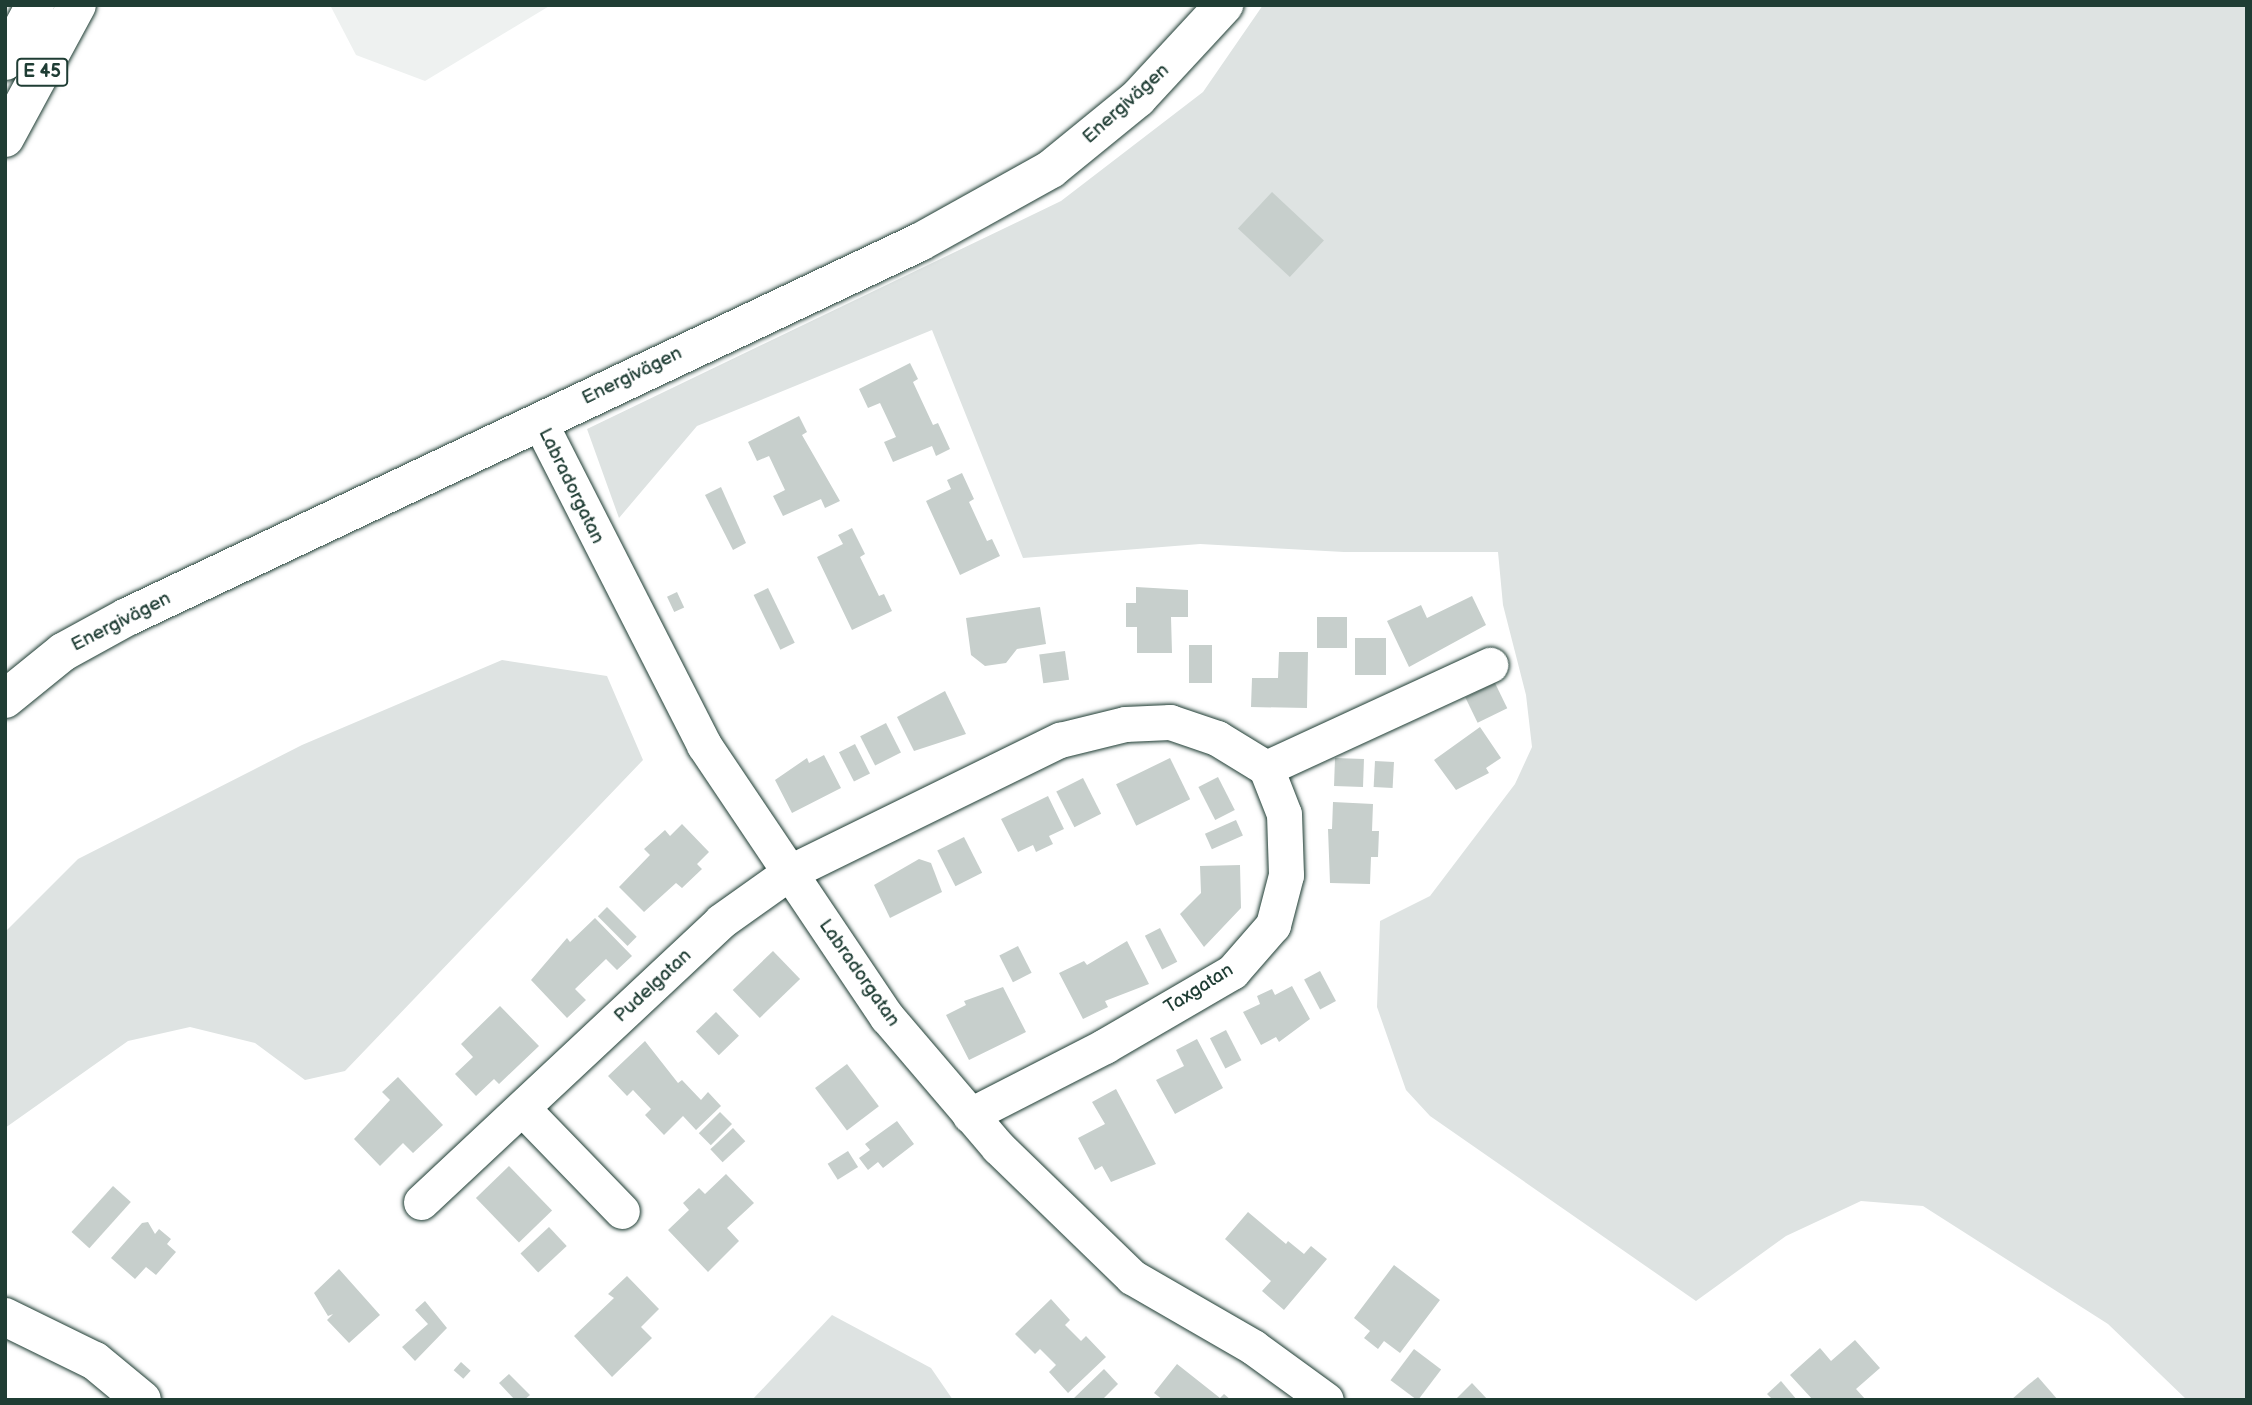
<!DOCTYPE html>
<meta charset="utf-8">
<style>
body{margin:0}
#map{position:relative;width:2252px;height:1405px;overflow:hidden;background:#fff;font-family:"Balsamiq Sans",sans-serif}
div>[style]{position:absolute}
.built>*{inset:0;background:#eef1f0}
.green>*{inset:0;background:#dee3e2}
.building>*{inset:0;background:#c7cfcc;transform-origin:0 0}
.roads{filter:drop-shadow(0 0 2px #1f3d34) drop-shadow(0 0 2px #1f3d34)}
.minor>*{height:35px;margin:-17.5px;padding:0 17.5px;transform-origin:17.5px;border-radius:17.5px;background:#fff}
.tertiary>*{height:38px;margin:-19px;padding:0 19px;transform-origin:19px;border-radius:19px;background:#fff}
.trunk>*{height:38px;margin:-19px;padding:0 19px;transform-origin:19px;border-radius:19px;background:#fff}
span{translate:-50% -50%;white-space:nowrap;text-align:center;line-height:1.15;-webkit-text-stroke:6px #fff;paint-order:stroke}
.shield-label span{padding:2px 5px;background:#fff;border:2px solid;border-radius:5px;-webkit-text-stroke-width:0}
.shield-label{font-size:18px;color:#1f3d34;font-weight:700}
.street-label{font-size:19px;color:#1f3d34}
.frame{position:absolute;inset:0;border:7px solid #1f3d34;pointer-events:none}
</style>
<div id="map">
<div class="built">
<div style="clip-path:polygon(330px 5px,551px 5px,425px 81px,356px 55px)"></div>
</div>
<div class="green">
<div style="clip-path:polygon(1263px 5px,2247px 5px,2247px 1400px,2187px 1400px,2108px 1324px,1923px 1206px,1861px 1201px,1786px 1236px,1696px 1301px,1430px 1116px,1406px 1090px,1377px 1007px,1380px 921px,1430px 896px,1515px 784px,1532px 747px,1526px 695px,1503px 605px,1498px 552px,1344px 552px,1200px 544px,1023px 558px,932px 330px,697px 426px,619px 518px,587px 429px,1061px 201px,1203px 92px)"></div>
<div style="clip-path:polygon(502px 660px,607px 676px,643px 760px,345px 1071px,305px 1080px,255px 1043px,190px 1027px,128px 1041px,5px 1128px,5px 932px,78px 859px,302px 745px)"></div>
<div style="clip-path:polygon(832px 1315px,931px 1368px,953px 1400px,752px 1400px)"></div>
</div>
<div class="building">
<div style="left:1272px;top:192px;width:71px;height:50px;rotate:43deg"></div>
<div style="clip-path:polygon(910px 363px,918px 379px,913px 382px,933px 425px,938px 423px,950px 449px,936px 456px,932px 446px,893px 462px,884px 442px,896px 437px,880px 403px,868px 408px,859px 389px)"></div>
<div style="clip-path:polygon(799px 416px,807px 432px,802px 435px,840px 501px,825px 508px,821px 499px,783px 516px,773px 496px,785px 490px,769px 456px,757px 461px,748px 442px)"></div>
<div style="clip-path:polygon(962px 473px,974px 499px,969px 502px,987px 541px,992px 539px,1000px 556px,960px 575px,926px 501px,951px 489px,947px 480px)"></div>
<div style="clip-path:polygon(721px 487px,746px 543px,733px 550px,705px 495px)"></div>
<div style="clip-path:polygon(852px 528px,865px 554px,860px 557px,879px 596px,884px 594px,892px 611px,852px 630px,817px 557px,843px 544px,838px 535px)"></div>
<div style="clip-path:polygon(1136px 587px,1188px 590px,1188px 617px,1171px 617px,1172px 653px,1137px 653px,1137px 627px,1126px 627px,1126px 603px,1136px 603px)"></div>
<div style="left:768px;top:588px;width:61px;height:16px;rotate:64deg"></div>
<div style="left:677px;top:592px;width:17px;height:11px;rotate:65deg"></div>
<div style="clip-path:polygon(1472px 596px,1486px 625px,1409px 667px,1387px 621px,1421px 605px,1427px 618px)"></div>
<div style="clip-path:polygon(1040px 607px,1046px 644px,1017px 649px,1006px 663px,985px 666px,971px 655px,966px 618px)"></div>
<div style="left:1317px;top:617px;width:30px;height:31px"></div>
<div style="left:1355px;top:638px;width:31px;height:37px"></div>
<div style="left:1189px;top:645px;width:23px;height:38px"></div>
<div style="left:1065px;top:651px;width:29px;height:26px;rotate:82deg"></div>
<div style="clip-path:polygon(1279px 652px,1308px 652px,1307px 708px,1251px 707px,1252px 678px,1278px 678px)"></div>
<div style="left:1495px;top:683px;width:28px;height:33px;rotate:64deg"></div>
<div style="clip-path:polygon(945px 691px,966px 734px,914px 751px,897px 717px)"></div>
<div style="left:886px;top:723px;width:33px;height:29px;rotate:63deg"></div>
<div style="clip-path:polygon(1480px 727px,1501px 758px,1486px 768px,1489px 773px,1456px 790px,1434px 760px)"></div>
<div style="left:855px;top:744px;width:33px;height:18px;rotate:63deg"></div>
<div style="clip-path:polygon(824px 755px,841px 788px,792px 813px,775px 780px,807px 758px,809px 763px)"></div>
<div style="left:1170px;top:758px;width:46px;height:60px;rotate:64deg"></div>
<div style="left:1335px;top:758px;width:29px;height:28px;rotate:2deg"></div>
<div style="left:1375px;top:761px;width:19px;height:26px;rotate:3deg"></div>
<div style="left:1218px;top:777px;width:37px;height:22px;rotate:63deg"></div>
<div style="left:1083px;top:778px;width:40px;height:30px;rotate:63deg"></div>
<div style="clip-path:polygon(1048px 796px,1064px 829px,1049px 836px,1053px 844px,1036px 852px,1033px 845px,1018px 852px,1001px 819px)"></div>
<div style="clip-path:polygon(1333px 802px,1373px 804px,1372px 831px,1379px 831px,1378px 857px,1371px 857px,1370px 884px,1330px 883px,1328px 829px,1332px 829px)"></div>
<div style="left:1236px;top:820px;width:17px;height:34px;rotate:66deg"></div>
<div style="clip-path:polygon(682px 824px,709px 852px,697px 864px,702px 869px,682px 888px,676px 883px,644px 912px,619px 887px,650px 855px,644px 849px,665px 830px,670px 836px)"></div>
<div style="left:964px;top:837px;width:40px;height:30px;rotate:63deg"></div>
<div style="clip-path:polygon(919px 859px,931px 863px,942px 892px,890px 918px,874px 885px)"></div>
<div style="clip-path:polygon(1240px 865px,1241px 908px,1204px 947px,1180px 914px,1201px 893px,1200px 866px)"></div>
<div style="left:607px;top:907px;width:42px;height:13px;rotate:45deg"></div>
<div style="clip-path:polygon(595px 918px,632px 956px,617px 970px,606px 959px,575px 989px,586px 1000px,567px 1018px,531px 980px,567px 938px,570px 942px)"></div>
<div style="left:1160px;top:928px;width:38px;height:17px;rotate:63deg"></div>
<div style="clip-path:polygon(1127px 941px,1149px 984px,1105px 1001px,1108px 1007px,1083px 1019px,1059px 973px,1084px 961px,1087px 965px)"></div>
<div style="left:1018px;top:946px;width:30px;height:21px;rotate:63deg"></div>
<div style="left:773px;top:951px;width:39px;height:56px;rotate:46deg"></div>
<div style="left:1320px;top:971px;width:34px;height:18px;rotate:62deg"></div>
<div style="clip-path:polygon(1292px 986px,1310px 1019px,1279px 1042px,1276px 1037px,1261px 1045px,1243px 1012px,1260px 1004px,1257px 996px,1272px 989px,1275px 995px)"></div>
<div style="clip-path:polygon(1003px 987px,1026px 1032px,969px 1060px,946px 1015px,966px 1005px,964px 1001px)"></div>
<div style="clip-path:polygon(500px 1006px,539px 1046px,499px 1084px,494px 1079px,476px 1096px,455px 1074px,473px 1057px,461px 1044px)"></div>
<div style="left:716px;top:1012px;width:33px;height:28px;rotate:46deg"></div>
<div style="left:1226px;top:1030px;width:34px;height:18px;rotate:63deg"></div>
<div style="clip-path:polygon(1197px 1039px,1223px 1088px,1175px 1114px,1156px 1080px,1184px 1066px,1176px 1050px)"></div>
<div style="clip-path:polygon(645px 1041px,678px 1083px,682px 1080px,701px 1100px,708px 1092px,721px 1106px,696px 1130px,683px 1116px,664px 1135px,645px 1115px,651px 1109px,633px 1090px,627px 1096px,608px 1076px)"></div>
<div style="left:847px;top:1064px;width:53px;height:40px;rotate:53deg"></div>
<div style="clip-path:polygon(398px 1077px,443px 1125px,413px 1153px,403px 1143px,380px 1166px,354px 1139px,390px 1100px,382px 1092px)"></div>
<div style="clip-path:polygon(1116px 1089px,1156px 1164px,1111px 1182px,1102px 1166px,1095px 1170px,1078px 1138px,1105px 1124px,1092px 1102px)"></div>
<div style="left:720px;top:1112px;width:17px;height:30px;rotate:45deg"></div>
<div style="clip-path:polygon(897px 1121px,914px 1144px,883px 1168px,878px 1162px,868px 1170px,859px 1158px,870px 1150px,865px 1144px)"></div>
<div style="left:733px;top:1128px;width:18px;height:31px;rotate:47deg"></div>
<div style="left:848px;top:1151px;width:19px;height:24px;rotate:58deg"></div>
<div style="left:509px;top:1166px;width:62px;height:46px;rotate:46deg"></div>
<div style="clip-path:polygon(726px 1174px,754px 1203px,727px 1228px,739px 1241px,708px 1272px,668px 1230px,689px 1210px,683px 1203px,699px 1188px,705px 1194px)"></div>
<div style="left:113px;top:1186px;width:24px;height:62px;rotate:42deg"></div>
<div style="clip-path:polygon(1248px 1212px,1286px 1244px,1288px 1241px,1304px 1254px,1311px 1246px,1327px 1259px,1284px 1310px,1262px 1291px,1271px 1281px,1225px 1239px)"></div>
<div style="clip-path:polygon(148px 1222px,155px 1234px,159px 1229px,171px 1239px,167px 1244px,176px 1252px,156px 1275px,146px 1267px,135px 1279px,111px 1258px,142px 1223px)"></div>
<div style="left:549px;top:1227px;width:26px;height:39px;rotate:47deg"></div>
<div style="clip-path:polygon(1394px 1265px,1440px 1300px,1400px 1353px,1384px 1341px,1378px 1349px,1364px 1338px,1370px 1331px,1354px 1318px)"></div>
<div style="clip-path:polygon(339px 1269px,380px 1315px,349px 1343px,327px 1320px,333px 1314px,328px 1316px,314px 1293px)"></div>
<div style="clip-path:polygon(627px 1276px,659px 1309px,641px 1327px,652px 1338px,612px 1377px,574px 1336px,614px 1298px,608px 1294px)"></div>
<div style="clip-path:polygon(1051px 1299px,1070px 1320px,1065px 1325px,1081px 1341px,1086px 1336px,1106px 1357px,1068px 1393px,1049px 1372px,1056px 1365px,1040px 1349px,1035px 1354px,1015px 1334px)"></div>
<div style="clip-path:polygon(425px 1301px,447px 1328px,415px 1361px,402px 1347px,428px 1324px,415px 1310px)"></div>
<div style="clip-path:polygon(1855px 1340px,1880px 1368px,1856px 1389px,1866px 1400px,1813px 1400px,1790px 1375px,1820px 1348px,1831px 1361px)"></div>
<div style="left:1414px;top:1349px;width:34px;height:39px;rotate:37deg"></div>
<div style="left:461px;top:1362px;width:13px;height:11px;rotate:42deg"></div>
<div style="clip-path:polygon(1177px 1364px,1220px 1398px,1224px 1394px,1231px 1400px,1163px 1400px,1154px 1393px)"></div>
<div style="clip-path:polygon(1104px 1369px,1118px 1384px,1102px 1400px,1072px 1400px)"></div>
<div style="clip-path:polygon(509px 1374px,530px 1395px,524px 1400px,515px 1400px,499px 1383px)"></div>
<div style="clip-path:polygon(2038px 1377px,2058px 1400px,2011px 1400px,2028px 1385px)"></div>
<div style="clip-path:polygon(1781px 1381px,1797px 1400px,1773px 1400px,1767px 1394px)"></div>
<div style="clip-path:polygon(1472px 1383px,1488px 1400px,1455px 1400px)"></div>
</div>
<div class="roads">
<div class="minor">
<div style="left:539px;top:421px;width:364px;rotate:63deg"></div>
<div style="left:704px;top:745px;width:328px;rotate:56.1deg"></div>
<div style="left:887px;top:1017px;width:171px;rotate:49.5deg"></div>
<div style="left:998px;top:1147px;width:187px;rotate:44.1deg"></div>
<div style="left:1132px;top:1277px;width:140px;rotate:30deg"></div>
<div style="left:1253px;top:1347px;width:90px;rotate:36deg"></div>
<div style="left:1266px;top:768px;width:247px;rotate:-24.7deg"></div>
<div style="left:523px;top:1109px;width:142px;rotate:45.9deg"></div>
<div style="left:421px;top:1202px;width:411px;rotate:-43.1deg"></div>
<div style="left:721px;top:921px;width:85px;rotate:-35.4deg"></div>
<div style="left:790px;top:872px;width:301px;rotate:-26.1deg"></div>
<div style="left:1060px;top:740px;width:67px;rotate:-13.8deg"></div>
<div style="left:1125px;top:724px;width:45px;rotate:-2.5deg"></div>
<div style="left:1170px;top:722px;width:50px;rotate:18.8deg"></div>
<div style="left:1217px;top:738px;width:57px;rotate:31.5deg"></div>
<div style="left:1266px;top:768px;width:49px;rotate:68.6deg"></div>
<div style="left:1284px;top:814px;width:61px;rotate:88.1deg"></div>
<div style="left:1286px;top:875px;width:52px;rotate:104.6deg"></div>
<div style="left:1273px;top:925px;width:62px;rotate:131.1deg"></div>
<div style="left:1232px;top:972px;width:147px;rotate:149.8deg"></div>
<div style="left:1105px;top:1046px;width:152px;rotate:152.9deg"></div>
</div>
<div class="tertiary">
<div style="left:5px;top:699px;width:75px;rotate:-39deg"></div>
<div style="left:63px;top:652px;width:73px;rotate:-28.7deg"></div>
<div style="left:127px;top:617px;width:877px;rotate:-25.31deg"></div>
<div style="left:920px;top:242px;width:150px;rotate:-29.1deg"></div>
<div style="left:1051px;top:169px;width:112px;rotate:-39.2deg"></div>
<div style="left:1138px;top:98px;width:127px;rotate:-47.2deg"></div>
<div style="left:5px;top:1317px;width:100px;rotate:26.1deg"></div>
<div style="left:95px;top:1361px;width:61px;rotate:39.7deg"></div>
</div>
<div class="trunk">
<div style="left:5px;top:61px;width:64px;rotate:-61.8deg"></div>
<div style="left:5px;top:138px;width:151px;rotate:-61.6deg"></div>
</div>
</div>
<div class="shield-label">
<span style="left:42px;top:72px">E 45</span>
</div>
<div class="street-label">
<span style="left:1126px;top:104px;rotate:-42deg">Energivägen</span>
<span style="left:632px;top:376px;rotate:-26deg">Energivägen</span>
<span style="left:571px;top:486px;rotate:64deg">Labradorgatan</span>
<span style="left:121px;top:622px;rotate:-27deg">Energivägen</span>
<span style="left:859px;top:973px;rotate:55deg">Labradorgatan</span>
<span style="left:653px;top:986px;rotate:-43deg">Pudelgatan</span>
<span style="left:1199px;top:989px;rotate:-32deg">Taxgatan</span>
</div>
<div class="frame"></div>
</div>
